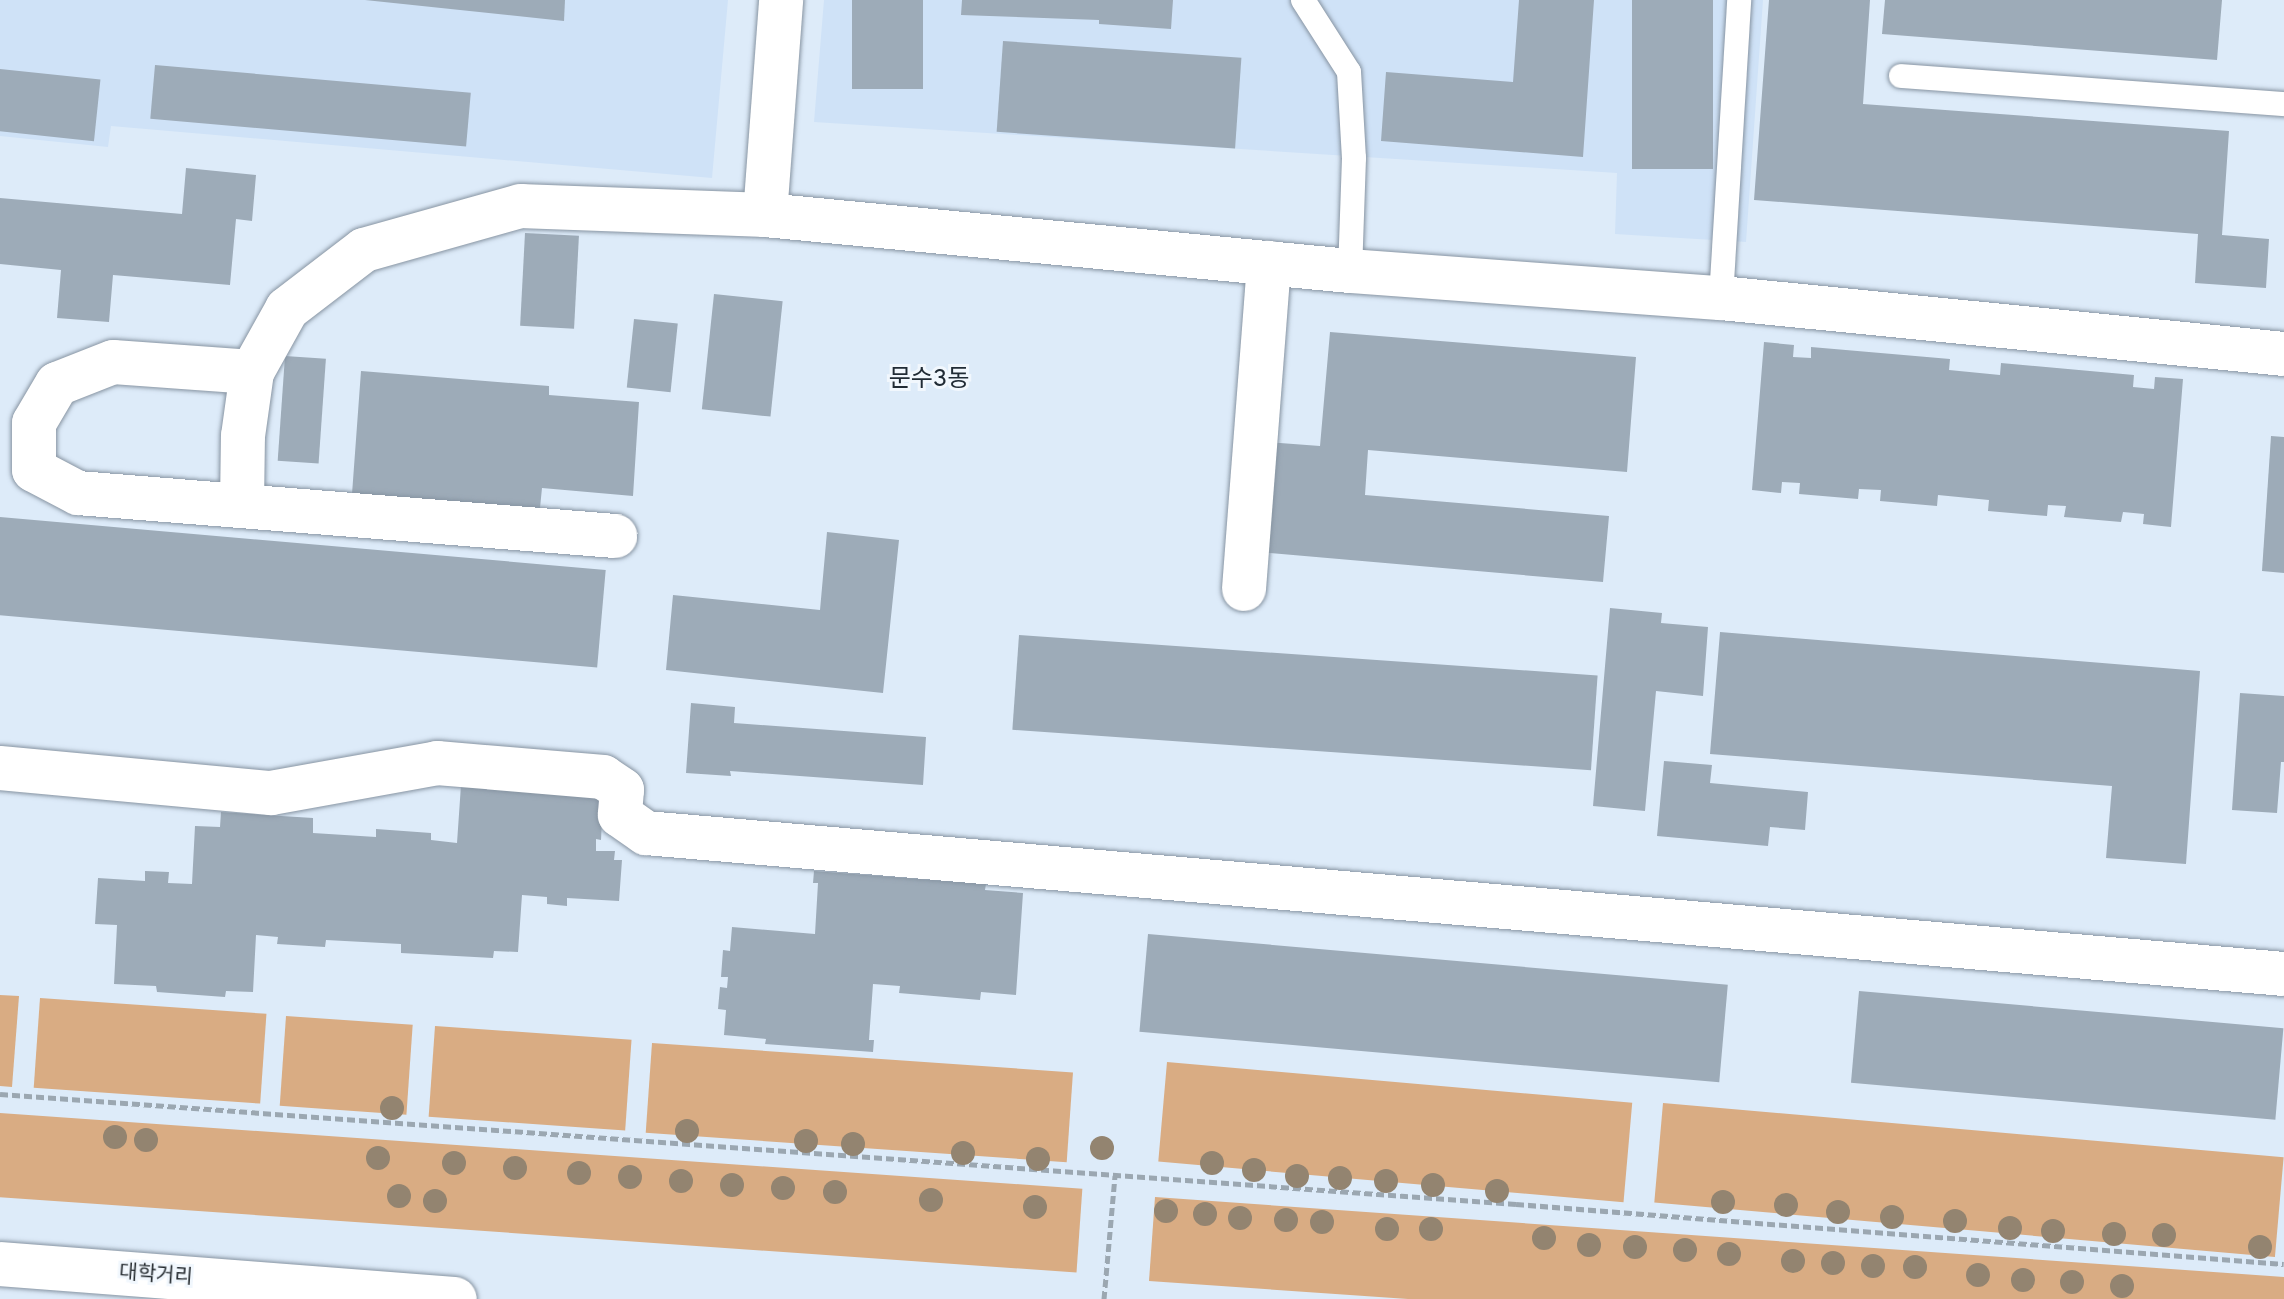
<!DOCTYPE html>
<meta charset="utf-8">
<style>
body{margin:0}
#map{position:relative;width:2284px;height:1299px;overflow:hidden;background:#ddebf9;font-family:Overpass,"Noto Sans KR",sans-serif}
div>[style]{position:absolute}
.built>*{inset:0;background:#cfe2f7}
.green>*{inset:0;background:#d9ac83;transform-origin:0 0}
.building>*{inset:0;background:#9dabb8;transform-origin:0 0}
.path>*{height:5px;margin-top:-2.5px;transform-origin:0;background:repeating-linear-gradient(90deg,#9ba7b1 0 8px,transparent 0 12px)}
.roads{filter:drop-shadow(0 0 2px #8794a2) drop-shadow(0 0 2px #8794a2)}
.service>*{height:24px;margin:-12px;padding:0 12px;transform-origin:12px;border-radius:12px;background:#fff}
.minor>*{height:44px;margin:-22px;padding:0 22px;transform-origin:22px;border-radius:22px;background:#fff}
.primary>*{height:44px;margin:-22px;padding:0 22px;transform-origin:22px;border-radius:22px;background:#fff}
.trees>*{width:24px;height:24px;margin:-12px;border-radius:50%;background:#938470}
span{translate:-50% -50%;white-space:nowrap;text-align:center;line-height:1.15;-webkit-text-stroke:6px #f1f7fd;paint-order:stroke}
.street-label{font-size:20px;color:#242a2f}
.quarter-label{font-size:24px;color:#202b35}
</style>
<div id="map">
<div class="built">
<div style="clip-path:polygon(0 0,728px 0,712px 178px,111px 126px,108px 147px,0 136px)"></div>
<div style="clip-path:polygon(824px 0,1763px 0,1746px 242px,1615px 234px,1617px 173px,814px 122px)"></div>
</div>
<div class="green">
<div style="clip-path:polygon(0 995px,19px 996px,12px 1087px,0 1086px)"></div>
<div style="left:40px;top:998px;width:227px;height:90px;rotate:4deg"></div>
<div style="left:286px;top:1016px;width:127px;height:90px;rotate:4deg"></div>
<div style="left:435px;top:1026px;width:197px;height:91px;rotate:4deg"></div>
<div style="left:652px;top:1043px;width:422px;height:90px;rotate:4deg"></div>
<div style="left:1167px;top:1062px;width:467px;height:100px;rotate:5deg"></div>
<div style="left:1663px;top:1103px;width:623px;height:100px;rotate:5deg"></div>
<div style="left:0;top:1113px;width:1085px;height:84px;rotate:4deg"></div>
<div style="clip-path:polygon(1155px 1197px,2284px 1277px,2284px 1299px,1408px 1299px,1149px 1281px)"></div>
</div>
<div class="building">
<div style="clip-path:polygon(365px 0,565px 0,564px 21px)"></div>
<div style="left:852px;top:0;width:71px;height:89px"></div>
<div style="clip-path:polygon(962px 0,1173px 0,1171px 29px,1099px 24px,1099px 20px,961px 15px)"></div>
<div style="clip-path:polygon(1519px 0,1594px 0,1583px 157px,1381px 141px,1386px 72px,1513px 82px)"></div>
<div style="left:1632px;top:0;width:81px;height:169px"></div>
<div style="clip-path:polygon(1769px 0,1870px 0,1863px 104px,2229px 131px,2222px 235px,2269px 239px,2266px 288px,2195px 283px,2198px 234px,1754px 200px)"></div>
<div style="clip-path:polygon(1885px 0,2222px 0,2217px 60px,1882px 34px)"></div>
<div style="left:1003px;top:41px;width:239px;height:91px;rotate:4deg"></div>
<div style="left:155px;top:65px;width:317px;height:54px;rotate:5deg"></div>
<div style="left:0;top:69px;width:101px;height:62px;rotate:6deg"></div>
<div style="clip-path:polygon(186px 168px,256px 175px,252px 221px,236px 219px,230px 285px,113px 275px,109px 322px,57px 318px,61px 270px,0 264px,0 198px,182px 214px)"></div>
<div style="left:525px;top:233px;width:54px;height:93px;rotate:3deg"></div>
<div style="left:714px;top:294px;width:69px;height:116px;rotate:6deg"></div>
<div style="left:634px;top:319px;width:44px;height:69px;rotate:6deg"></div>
<div style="clip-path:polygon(1330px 332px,1636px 357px,1627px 472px,1368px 450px,1365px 495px,1609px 516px,1603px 582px,1258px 552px,1267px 442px,1320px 446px)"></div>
<div style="clip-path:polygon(1764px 342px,1794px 345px,1793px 357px,1811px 358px,1811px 347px,1950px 359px,1949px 370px,2000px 375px,2001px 363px,2134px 375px,2133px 387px,2154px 389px,2155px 377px,2183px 379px,2171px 527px,2143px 524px,2144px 514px,2123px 512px,2121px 522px,2064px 517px,2066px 506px,2048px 505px,2047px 516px,1988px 511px,1989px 500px,1938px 495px,1937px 506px,1880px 501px,1881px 490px,1859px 489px,1858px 499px,1799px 494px,1800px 483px,1782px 482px,1781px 493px,1752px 490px)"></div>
<div style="left:285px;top:356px;width:41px;height:105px;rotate:4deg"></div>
<div style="clip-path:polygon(361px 371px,549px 386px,549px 395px,639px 402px,633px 496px,542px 488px,540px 508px,352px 494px)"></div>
<div style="clip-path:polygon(2271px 436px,2284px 437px,2284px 573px,2262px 571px)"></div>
<div style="left:0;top:517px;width:608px;height:98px;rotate:5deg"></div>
<div style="clip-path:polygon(827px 532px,899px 540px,883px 693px,666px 670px,673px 595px,820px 610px)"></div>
<div style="clip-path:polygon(1610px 608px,1662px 613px,1661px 623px,1708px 627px,1703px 696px,1656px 691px,1645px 811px,1593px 806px)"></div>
<div style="clip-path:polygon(1720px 632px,2200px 671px,2186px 864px,2106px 858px,2112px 786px,1710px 754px)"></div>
<div style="left:1019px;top:635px;width:580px;height:95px;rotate:4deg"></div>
<div style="clip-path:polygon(2240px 693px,2284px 696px,2284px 762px,2281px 762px,2277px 813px,2232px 810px)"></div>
<div style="clip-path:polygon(691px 703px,735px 707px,734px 723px,926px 737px,923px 785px,730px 771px,731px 776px,686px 773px)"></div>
<div style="clip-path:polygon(1664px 761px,1712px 765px,1710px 783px,1808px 792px,1805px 830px,1770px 827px,1768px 846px,1657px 836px)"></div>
<div style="clip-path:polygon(461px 785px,599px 794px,603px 800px,601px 840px,596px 839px,596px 851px,615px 851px,614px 860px,622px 860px,619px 901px,567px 898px,567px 906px,547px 904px,547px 897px,522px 895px,518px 952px,494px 951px,493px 958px,401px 953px,401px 944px,326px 940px,325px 947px,277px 944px,278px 937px,256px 935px,253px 992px,226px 991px,225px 997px,157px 992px,156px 986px,114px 984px,117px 925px,95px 924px,98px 878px,145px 881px,145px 871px,169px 872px,168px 883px,192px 884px,195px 826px,220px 827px,221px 812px,313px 818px,313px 833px,376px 837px,376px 829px,431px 833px,431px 840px,457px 843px)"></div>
<div style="clip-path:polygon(814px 871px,986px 884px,985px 890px,1023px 893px,1016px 995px,981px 992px,980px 1000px,899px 993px,900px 986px,873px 984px,869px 1040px,874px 1040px,873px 1052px,765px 1044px,766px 1039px,724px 1035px,726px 1010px,718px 1009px,720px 987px,727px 988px,728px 977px,721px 977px,723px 950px,730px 951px,732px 927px,815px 934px,818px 883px,813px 883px)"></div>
<div style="left:1148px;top:934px;width:582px;height:98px;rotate:5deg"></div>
<div style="left:1859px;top:991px;width:426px;height:92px;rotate:5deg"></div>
</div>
<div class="path">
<div style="left:0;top:1094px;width:1520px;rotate:4.15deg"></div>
<div style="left:1516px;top:1204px;width:770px;rotate:4.47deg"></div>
<div style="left:1104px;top:1299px;width:124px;rotate:-84.9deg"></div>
</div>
<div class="roads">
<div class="service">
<div style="left:1303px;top:0;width:85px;rotate:57.4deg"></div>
<div style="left:1349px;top:72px;width:86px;rotate:86.7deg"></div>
<div style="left:1354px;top:158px;width:113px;rotate:92deg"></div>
<div style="left:1901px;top:76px;width:384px;rotate:4.2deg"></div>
<div style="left:1721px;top:298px;width:299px;rotate:-86.5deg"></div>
</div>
<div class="minor">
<div style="left:765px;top:215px;width:216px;rotate:-85.7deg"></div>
<div style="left:252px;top:372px;width:139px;rotate:-175.9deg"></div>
<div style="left:113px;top:362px;width:60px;rotate:158.6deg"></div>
<div style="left:57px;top:384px;width:45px;rotate:120.5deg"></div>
<div style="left:34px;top:423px;width:47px;rotate:90deg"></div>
<div style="left:34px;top:470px;width:50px;rotate:27.6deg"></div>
<div style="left:78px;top:493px;width:539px;rotate:4.58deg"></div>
<div style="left:242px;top:505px;width:69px;rotate:-89.2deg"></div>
<div style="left:243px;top:436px;width:65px;rotate:-82deg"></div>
<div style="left:252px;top:372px;width:72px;rotate:-60.9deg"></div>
<div style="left:287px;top:309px;width:97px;rotate:-37.5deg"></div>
<div style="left:364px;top:250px;width:163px;rotate:-15.7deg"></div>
<div style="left:521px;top:206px;width:244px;rotate:2.1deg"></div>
<div style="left:765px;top:215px;width:588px;rotate:5.47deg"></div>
<div style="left:1350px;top:271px;width:372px;rotate:4.2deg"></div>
<div style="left:1721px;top:298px;width:566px;rotate:5.68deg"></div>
<div style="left:1244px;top:589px;width:327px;rotate:-85.6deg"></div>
<div style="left:0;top:768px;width:272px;rotate:5.3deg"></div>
<div style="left:271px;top:793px;width:169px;rotate:-10.2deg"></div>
<div style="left:437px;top:763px;width:167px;rotate:4.8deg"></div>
<div style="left:603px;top:777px;width:23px;rotate:34deg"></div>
<div style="left:622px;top:790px;width:25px;rotate:95deg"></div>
<div style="left:620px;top:815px;width:32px;rotate:35deg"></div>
<div style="left:646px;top:833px;width:1644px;rotate:4.92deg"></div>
</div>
<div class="primary">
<div style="left:0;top:1264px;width:456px;rotate:4.4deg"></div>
</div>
</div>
<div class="trees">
<div style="left:392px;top:1108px"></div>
<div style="left:687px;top:1131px"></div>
<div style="left:115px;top:1137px"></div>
<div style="left:146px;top:1140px"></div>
<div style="left:806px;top:1141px"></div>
<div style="left:853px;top:1144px"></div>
<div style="left:1102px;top:1148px"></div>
<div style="left:963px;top:1153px"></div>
<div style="left:378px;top:1158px"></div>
<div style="left:1038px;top:1159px"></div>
<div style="left:454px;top:1163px"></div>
<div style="left:1212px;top:1163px"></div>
<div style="left:515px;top:1168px"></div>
<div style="left:1254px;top:1170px"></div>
<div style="left:579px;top:1173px"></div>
<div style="left:1297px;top:1176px"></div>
<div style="left:630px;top:1177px"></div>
<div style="left:1340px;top:1178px"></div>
<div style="left:681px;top:1181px"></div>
<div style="left:1386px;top:1181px"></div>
<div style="left:732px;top:1185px"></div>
<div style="left:1433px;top:1185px"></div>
<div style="left:783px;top:1188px"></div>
<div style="left:1497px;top:1191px"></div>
<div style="left:835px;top:1192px"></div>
<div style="left:399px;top:1196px"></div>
<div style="left:931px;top:1200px"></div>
<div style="left:435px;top:1201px"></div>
<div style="left:1723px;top:1202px"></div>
<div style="left:1786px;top:1205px"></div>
<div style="left:1035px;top:1207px"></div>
<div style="left:1166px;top:1211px"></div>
<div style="left:1838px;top:1212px"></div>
<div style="left:1205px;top:1214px"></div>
<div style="left:1892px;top:1217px"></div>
<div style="left:1240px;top:1218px"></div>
<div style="left:1286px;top:1220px"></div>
<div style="left:1955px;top:1221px"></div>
<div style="left:1322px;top:1222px"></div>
<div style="left:2010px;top:1228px"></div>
<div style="left:1387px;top:1229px"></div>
<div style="left:1431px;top:1229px"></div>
<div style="left:2053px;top:1231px"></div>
<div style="left:2114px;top:1234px"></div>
<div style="left:2164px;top:1235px"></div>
<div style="left:1544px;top:1238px"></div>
<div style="left:1589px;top:1245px"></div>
<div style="left:1635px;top:1247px"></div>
<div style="left:2260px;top:1247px"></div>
<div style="left:1685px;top:1250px"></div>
<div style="left:1729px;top:1254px"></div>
<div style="left:1793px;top:1261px"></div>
<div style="left:1833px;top:1263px"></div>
<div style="left:1873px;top:1266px"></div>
<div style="left:1915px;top:1267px"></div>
<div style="left:1978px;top:1275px"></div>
<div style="left:2023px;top:1280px"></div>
<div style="left:2072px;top:1282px"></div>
<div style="left:2122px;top:1286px"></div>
</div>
<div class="street-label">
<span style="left:156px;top:1276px;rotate:4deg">대학거리</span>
</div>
<div class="quarter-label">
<span style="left:929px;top:381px">문수3동</span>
</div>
</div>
